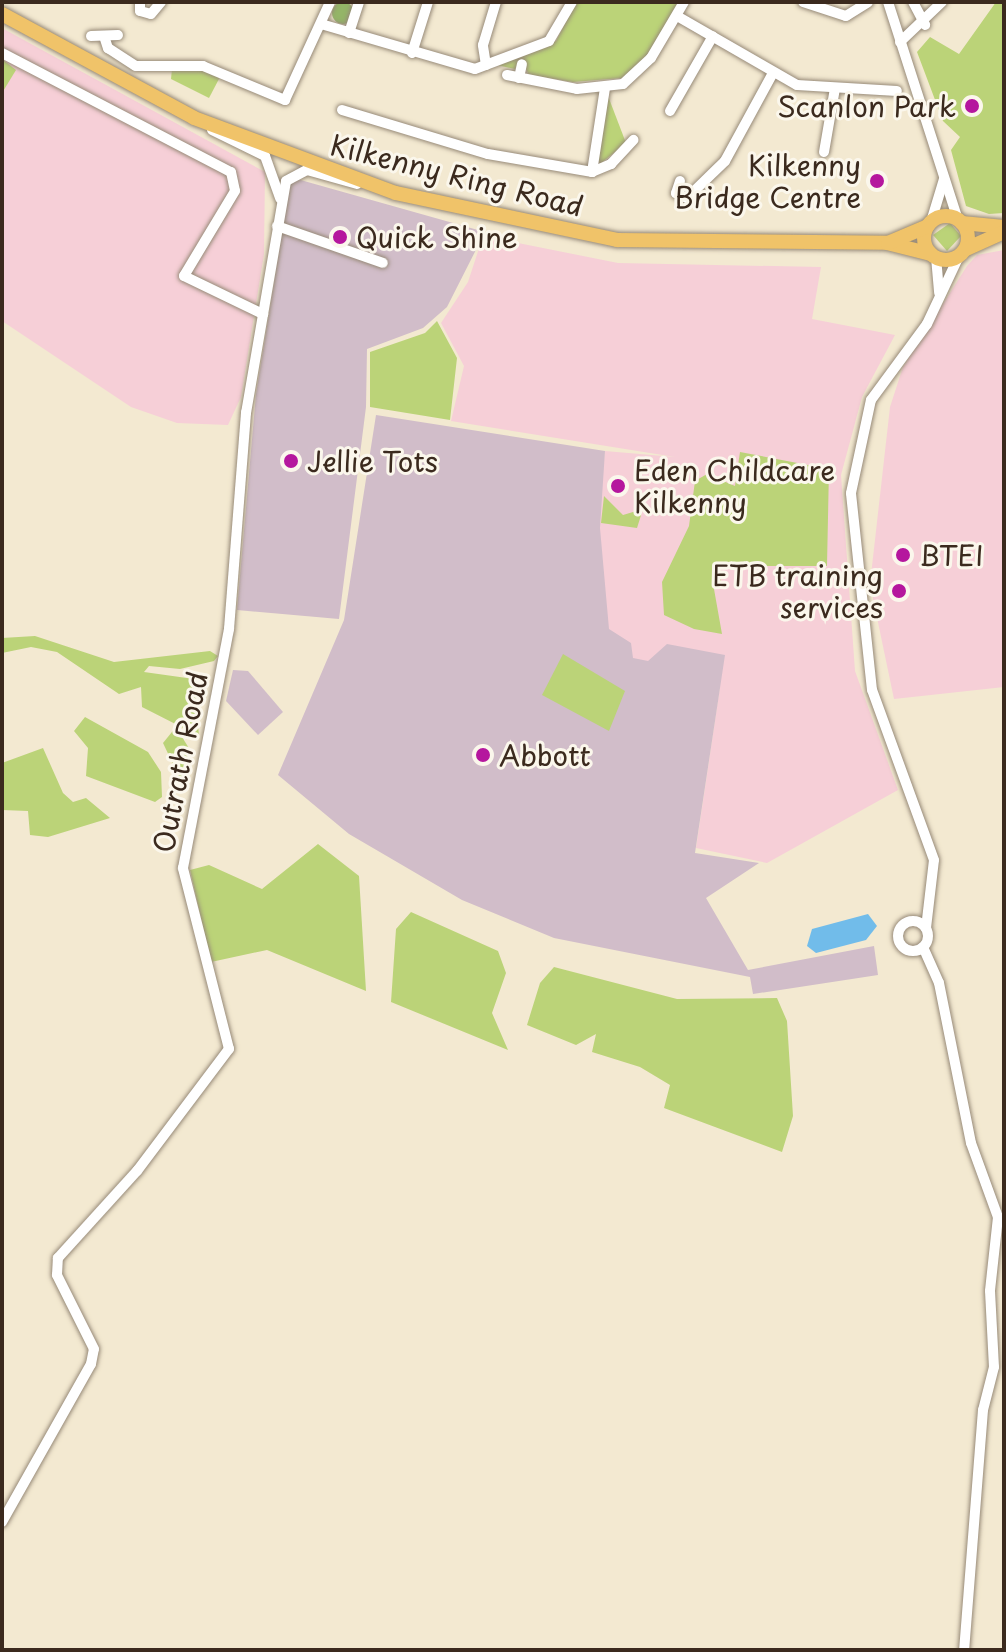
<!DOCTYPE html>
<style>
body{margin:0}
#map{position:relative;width:1006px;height:1652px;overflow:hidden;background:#f3e9d1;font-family:"Playpen Sans",sans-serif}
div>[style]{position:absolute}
.built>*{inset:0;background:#f6cfd7}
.industrial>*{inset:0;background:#d1bdc9}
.green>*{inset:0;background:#bbd378}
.forest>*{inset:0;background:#94b568}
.round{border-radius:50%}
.water>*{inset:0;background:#71bcea}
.roads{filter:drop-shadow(0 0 2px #978a78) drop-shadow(0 0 2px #978a78)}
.minor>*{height:10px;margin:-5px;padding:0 5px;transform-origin:5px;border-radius:5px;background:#fff}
.minor>.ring{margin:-5px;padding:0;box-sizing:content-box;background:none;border:10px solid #fff;border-radius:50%}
.highway>*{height:14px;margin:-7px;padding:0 7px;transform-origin:7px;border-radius:7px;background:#f0c369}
.highway>.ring{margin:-7px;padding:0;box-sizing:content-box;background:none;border:14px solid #f0c369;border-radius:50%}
.dots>*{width:22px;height:22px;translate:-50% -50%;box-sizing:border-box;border:4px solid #fbf7ec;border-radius:50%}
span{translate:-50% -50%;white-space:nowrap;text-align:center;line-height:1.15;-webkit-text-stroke:6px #fbf7ec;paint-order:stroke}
.poi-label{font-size:28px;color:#3b2a1e}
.right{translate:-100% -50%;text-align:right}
.left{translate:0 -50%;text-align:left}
.street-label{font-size:28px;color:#3b2a1e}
.frame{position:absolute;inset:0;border:4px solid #3b2a1e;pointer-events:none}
</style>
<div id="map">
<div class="built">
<div style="clip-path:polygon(2px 28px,265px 172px,264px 254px,241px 397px,228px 425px,177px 423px,131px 407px,2px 321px)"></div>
<div style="clip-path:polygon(483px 236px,618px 263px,821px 267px,812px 319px,895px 335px,862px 397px,841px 475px,855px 671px,898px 790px,767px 863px,696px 848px,720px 687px,631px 661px,604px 631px,597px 523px,605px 451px,675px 457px,451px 421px,464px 366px,441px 323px,468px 282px)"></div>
<div style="clip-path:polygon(1004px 250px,1004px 687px,894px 699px,870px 584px,890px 407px,903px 367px,967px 266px,977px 255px)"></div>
</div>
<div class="industrial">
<div style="clip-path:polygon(297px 179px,485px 232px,447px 307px,423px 328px,367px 349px,366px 407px,339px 619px,237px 610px,256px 394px,290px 183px)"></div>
<div style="clip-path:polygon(376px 415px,605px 451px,600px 528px,609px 629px,631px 643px,633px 658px,648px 661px,667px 644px,725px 655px,695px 853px,759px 863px,706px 898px,748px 970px,874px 946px,878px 975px,753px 994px,750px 977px,554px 938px,462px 900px,349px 834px,278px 775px,344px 620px)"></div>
<div style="clip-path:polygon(233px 670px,248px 671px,283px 712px,258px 735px,226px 701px)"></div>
</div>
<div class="green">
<div style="clip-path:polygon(576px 2px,680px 2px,641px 65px,622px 78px,573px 82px,529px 75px,521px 59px,515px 69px,497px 65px,556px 41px)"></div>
<div style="clip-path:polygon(996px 2px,1004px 2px,1004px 213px,989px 214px,966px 206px,951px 150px,960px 137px,943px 121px,917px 52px,930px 37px,959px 54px)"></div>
<div style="clip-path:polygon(2px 59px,16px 70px,2px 93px)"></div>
<div style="clip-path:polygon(172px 69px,205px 70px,220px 77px,209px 98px,171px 79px)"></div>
<div style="clip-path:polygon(608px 96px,626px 143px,600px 164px,598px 162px)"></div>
<div style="clip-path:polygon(950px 223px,961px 236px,947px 251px,933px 235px)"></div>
<div style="clip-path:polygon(437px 321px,457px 358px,450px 420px,370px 407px,370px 352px,425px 333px)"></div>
<div style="clip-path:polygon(740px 452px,829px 469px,827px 566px,720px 566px,721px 589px,714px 589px,722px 634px,694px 629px,664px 615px,662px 582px,689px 526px,695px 481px,707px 474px,735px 486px)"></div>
<div style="clip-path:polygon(604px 496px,623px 515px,643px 509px,637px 528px,601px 523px)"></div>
<div style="clip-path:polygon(35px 636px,114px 662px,210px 651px,218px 656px,214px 661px,180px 669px,149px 666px,144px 672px,194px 679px,199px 736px,142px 707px,141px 687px,119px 694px,57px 652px,31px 647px,2px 653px,2px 638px)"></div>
<div style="clip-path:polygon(563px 654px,625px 691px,609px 731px,542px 695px)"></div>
<div style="clip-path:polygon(85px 717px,148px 752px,161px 772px,162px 797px,155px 802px,86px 776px,88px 748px,74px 731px)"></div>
<div style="clip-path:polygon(176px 727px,190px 750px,181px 781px,163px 743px)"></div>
<div style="clip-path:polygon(43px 748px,63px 793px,73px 802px,86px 798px,110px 818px,48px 837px,30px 835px,28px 811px,2px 810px,2px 763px)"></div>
<div style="clip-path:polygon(318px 844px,359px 876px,366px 991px,267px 950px,211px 962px,190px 870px,209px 865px,262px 889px)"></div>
<div style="clip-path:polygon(411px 912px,498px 951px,506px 973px,492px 1013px,508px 1050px,391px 1002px,396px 929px)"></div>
<div style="clip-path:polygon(554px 967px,677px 999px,777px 998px,787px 1021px,793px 1116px,782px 1152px,664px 1108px,670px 1085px,640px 1067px,592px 1052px,596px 1034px,576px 1045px,527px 1025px,540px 983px)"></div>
</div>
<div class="forest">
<div class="round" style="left:332px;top:2px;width:22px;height:22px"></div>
</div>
<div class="water">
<div style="clip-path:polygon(868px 914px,877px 926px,866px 940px,816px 953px,807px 946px,812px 929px)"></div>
</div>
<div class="roads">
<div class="minor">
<div style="left:140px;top:2px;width:9px;rotate:90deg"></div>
<div style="left:140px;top:11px;width:11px;rotate:15deg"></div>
<div style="left:151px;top:14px;width:16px;rotate:-50deg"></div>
<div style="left:803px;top:2px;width:45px;rotate:18deg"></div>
<div style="left:846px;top:16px;width:26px;rotate:-32deg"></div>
<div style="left:888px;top:2px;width:229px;rotate:72.2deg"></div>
<div style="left:913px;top:2px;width:26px;rotate:62deg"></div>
<div style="left:677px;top:16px;width:138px;rotate:29.9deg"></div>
<div style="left:797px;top:85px;width:100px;rotate:3.4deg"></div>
<div style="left:321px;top:24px;width:160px;rotate:16.3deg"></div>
<div style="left:475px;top:69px;width:79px;rotate:-20.7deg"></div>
<div style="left:549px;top:41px;width:45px;rotate:-59.5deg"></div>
<div style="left:349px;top:33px;width:33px;rotate:-72deg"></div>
<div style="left:91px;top:36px;width:27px;rotate:-2deg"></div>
<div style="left:104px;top:36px;width:13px;rotate:72deg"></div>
<div style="left:108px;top:48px;width:33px;rotate:33deg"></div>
<div style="left:136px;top:66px;width:67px"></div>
<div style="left:203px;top:66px;width:89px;rotate:22.5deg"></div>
<div style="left:285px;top:100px;width:108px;rotate:-65.3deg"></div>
<div style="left:900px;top:42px;width:58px;rotate:-43.6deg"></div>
<div style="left:2px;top:53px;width:258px;rotate:27.5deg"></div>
<div style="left:231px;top:172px;width:19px;rotate:78deg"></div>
<div style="left:235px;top:191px;width:99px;rotate:121deg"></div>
<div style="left:184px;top:276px;width:88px;rotate:25.7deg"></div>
<div style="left:412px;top:53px;width:53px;rotate:-72.6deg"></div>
<div style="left:486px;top:65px;width:20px;rotate:-99deg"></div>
<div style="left:483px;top:45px;width:45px;rotate:-73.2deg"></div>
<div style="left:507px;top:75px;width:71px;rotate:11.3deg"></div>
<div style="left:577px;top:89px;width:46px;rotate:-6.2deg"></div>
<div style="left:623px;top:84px;width:38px;rotate:-43deg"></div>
<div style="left:651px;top:58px;width:65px;rotate:-59.5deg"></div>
<div style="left:519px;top:78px;width:14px;rotate:-78deg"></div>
<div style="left:342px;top:110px;width:152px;rotate:16.8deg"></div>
<div style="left:488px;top:154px;width:106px;rotate:9.8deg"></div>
<div style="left:592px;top:172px;width:21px;rotate:-23deg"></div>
<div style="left:611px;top:164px;width:33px;rotate:-47deg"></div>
<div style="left:670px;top:111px;width:86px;rotate:-60.2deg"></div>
<div style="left:212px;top:130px;width:59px;rotate:26.1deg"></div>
<div style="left:265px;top:156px;width:45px;rotate:70.3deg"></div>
<div style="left:824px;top:152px;width:65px;rotate:-80.2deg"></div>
<div style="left:592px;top:172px;width:85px;rotate:-81.2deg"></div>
<div style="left:680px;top:181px;width:13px;rotate:108deg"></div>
<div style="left:676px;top:193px;width:12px;rotate:24deg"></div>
<div style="left:687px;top:198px;width:53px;rotate:-44.2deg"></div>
<div style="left:725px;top:161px;width:100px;rotate:-61.4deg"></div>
<div style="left:931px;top:222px;width:45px;rotate:-73.2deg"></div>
<div style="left:277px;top:226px;width:112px;rotate:19.2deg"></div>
<div style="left:936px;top:257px;width:36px;rotate:85deg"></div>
<div class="ring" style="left:898px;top:921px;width:20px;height:20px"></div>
<div style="left:926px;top:928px;width:68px;rotate:-83.3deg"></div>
<div style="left:934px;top:860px;width:181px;rotate:-110deg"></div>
<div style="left:872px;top:690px;width:198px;rotate:-96.1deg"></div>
<div style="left:851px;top:493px;width:95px;rotate:-77.9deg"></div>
<div style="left:871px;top:400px;width:94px;rotate:-53.6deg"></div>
<div style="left:927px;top:324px;width:75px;rotate:-64.8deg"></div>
<div style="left:923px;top:947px;width:39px;rotate:66deg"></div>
<div style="left:939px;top:983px;width:163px;rotate:78.7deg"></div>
<div style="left:971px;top:1143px;width:79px;rotate:70deg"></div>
<div style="left:998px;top:1217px;width:74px;rotate:96.2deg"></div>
<div style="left:990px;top:1291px;width:76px;rotate:87deg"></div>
<div style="left:994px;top:1367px;width:44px;rotate:104.3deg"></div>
<div style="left:983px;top:1410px;width:241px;rotate:94.5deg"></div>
<div style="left:2px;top:1522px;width:181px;rotate:-60.6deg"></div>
<div style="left:91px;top:1364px;width:15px;rotate:-79deg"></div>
<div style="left:94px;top:1349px;width:83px;rotate:-116.6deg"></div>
<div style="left:57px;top:1275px;width:17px;rotate:-87deg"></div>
<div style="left:58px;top:1258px;width:118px;rotate:-47.8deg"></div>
<div style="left:137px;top:1171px;width:153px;rotate:-53deg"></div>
<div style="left:229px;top:1049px;width:187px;rotate:-104.3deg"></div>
<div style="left:183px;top:868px;width:243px;rotate:-79.1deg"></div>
<div style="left:229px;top:629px;width:217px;rotate:-85.5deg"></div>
<div style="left:246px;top:413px;width:235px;rotate:-80.2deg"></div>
<div style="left:286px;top:181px;width:24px;rotate:-28deg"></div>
<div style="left:307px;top:170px;width:52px;rotate:15.6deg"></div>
</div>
<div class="highway">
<div style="left:2px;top:14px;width:218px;rotate:28.4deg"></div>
<div style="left:194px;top:118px;width:215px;rotate:20.4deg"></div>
<div style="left:396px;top:193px;width:226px;rotate:12deg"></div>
<div style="left:617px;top:240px;width:270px;rotate:0.6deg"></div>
<div style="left:887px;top:243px;width:45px;rotate:14deg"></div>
<div class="ring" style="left:924px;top:216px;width:30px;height:30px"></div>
<div style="left:962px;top:223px;width:42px;rotate:5.4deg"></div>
<div style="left:888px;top:243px;width:43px;rotate:-23deg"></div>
<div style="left:966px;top:249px;width:42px;rotate:-24.1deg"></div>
</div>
</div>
<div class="dots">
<div style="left:972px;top:106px;background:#b5179e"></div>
<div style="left:877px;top:181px;background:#b5179e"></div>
<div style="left:340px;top:237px;background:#b5179e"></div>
<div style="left:291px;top:461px;background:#b5179e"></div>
<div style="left:618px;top:486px;background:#b5179e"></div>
<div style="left:903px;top:555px;background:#b5179e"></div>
<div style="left:899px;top:591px;background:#b5179e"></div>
<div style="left:483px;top:755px;background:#b5179e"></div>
</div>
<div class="poi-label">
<span class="right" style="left:956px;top:106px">Scanlon Park</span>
<span class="right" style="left:861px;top:181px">Kilkenny<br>Bridge Centre</span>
<span class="left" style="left:356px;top:237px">Quick Shine</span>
<span class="left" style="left:307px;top:461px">Jellie Tots</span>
<span class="left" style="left:634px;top:486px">Eden Childcare<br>Kilkenny</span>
<span class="left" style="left:919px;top:555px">BTEI</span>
<span class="right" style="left:883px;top:591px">ETB training<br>services</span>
<span class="left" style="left:499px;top:755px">Abbott</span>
</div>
<div class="street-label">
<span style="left:457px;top:175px;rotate:14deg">Kilkenny Ring Road</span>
<span style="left:180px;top:762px;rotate:-79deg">Outrath Road</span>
</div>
<div class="frame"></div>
</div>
